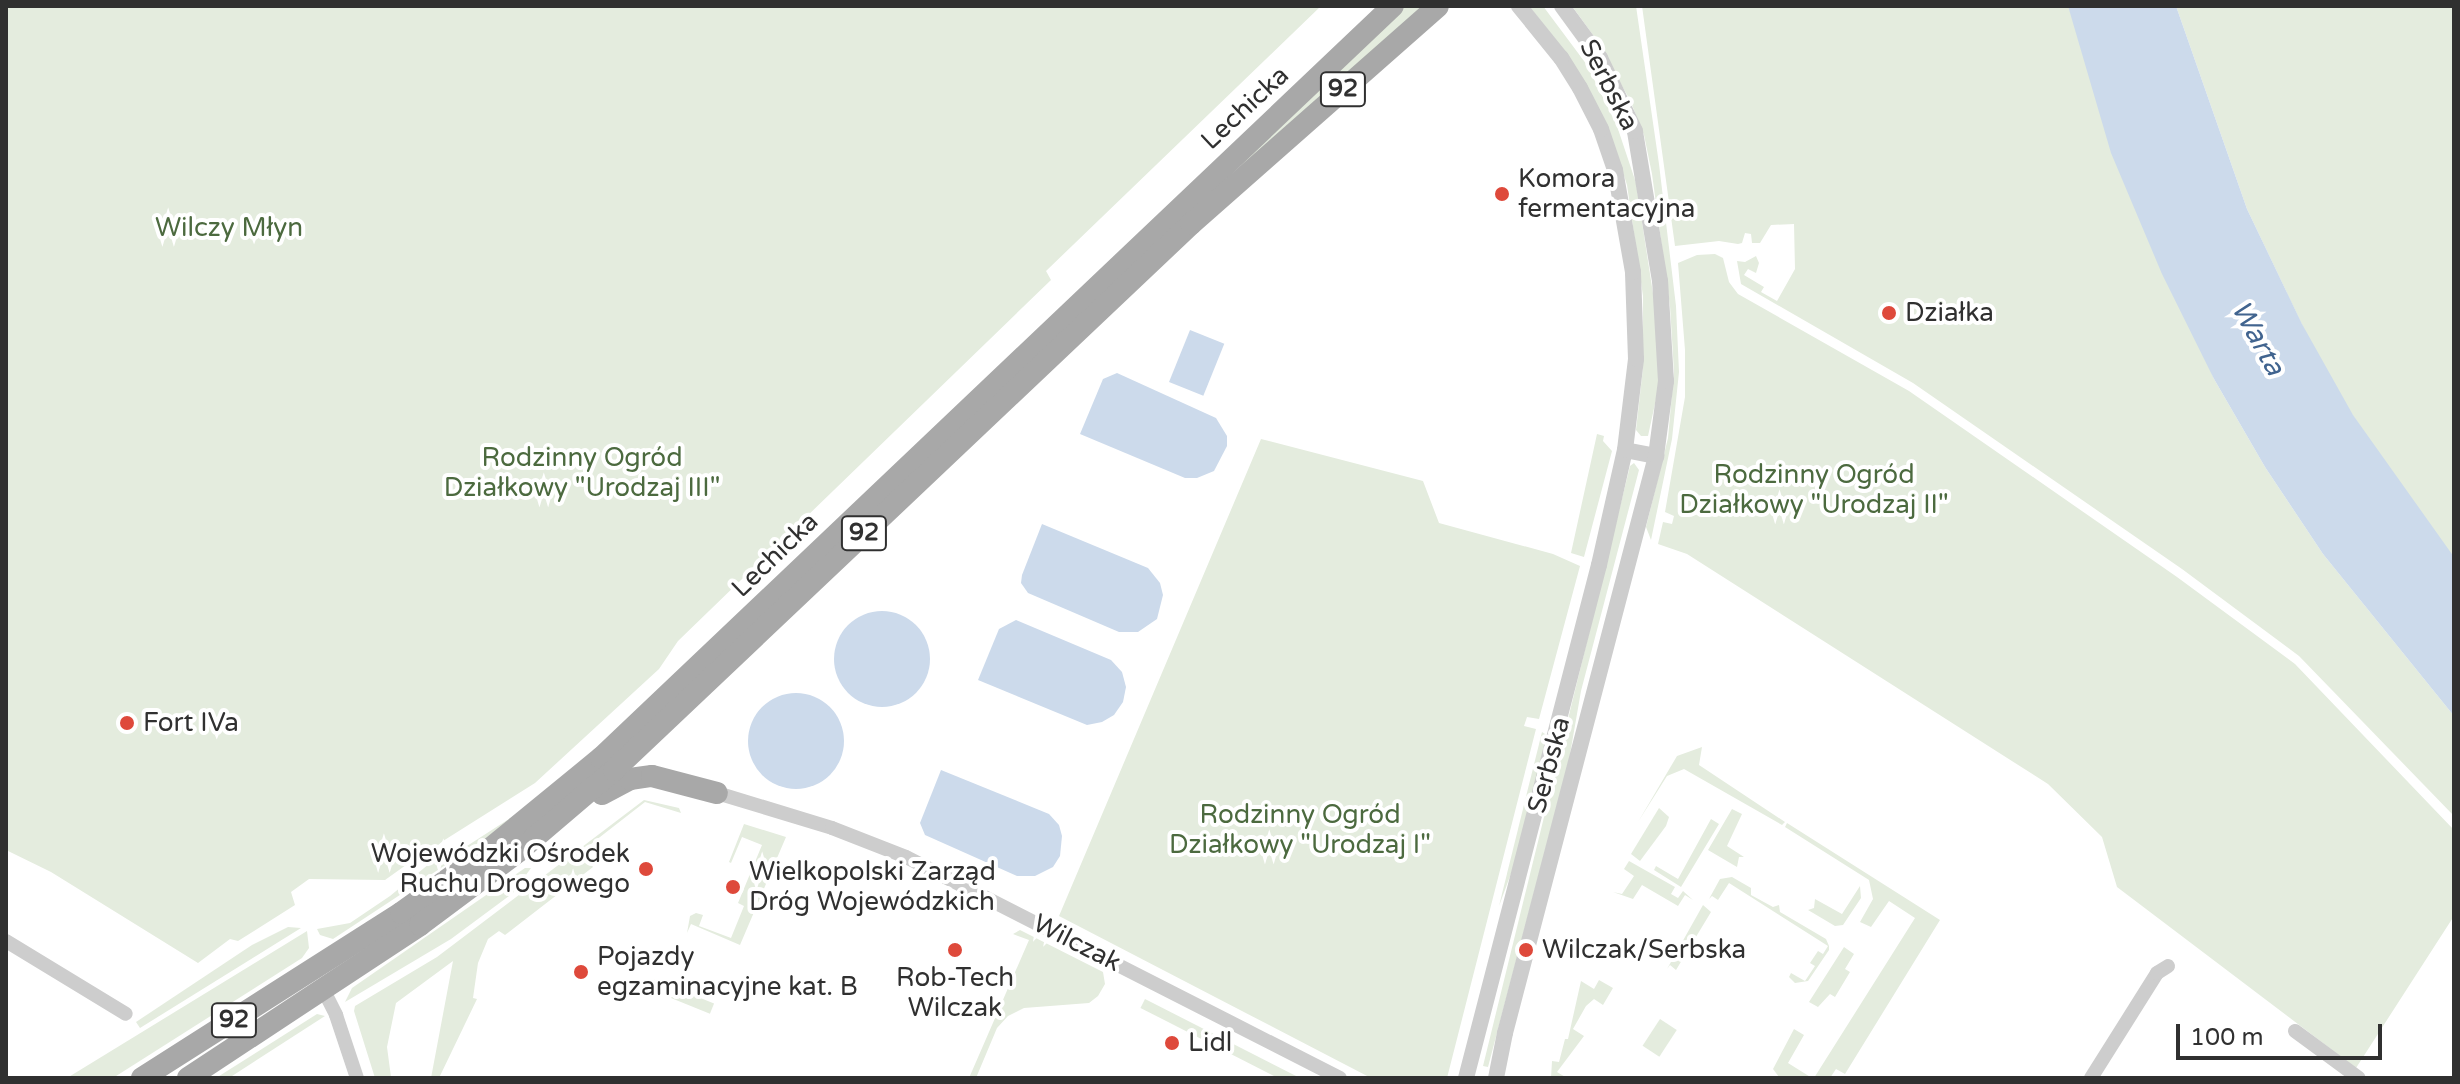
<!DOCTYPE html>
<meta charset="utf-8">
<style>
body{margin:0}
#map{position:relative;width:2460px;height:1084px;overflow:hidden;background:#fff;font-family:"Varela Round",sans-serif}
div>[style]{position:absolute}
.green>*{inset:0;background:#e4ecde;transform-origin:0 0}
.water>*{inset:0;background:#ccdaeb;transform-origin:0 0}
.round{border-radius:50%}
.minor>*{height:14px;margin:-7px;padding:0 7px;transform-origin:7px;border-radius:7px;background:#cdcdcd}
.tertiary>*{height:16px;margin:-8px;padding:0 8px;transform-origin:8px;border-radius:8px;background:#cdcdcd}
.primary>*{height:22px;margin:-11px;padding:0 11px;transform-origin:11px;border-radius:11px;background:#a8a8a8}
.dots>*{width:22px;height:22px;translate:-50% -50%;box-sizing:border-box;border:4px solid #fff;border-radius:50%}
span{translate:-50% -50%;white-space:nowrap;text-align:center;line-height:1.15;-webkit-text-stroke:8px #fff;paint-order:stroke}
.shield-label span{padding:2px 6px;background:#fff;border:2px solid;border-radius:6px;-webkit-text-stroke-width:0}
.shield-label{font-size:24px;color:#303030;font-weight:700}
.street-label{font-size:26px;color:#303030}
.poi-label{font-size:26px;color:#303030}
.left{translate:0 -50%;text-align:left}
.right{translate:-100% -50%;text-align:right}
.park-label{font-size:26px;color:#4c6a3f}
.water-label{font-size:28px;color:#41648f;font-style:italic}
.frame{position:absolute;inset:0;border:8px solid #303030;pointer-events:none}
.scale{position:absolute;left:2176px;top:1024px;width:206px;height:36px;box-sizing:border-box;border:4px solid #303030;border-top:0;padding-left:10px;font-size:24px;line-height:28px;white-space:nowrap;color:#303030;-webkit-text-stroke:6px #fff;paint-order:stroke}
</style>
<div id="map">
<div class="green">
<div style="clip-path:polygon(6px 6px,1321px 6px,1046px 271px,1051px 280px,678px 641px,659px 669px,535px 783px,443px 841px,410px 868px,406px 865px,385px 880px,309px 879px,291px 892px,295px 905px,238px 941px,230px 939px,198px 963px,51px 872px,6px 850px)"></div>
<div style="clip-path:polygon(1405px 6px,1426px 6px,1243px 166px,1240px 164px)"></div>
<div style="clip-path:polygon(1529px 6px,1543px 6px,1587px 65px,1617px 126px,1636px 183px,1658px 326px,1658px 390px,1648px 436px,1641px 436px,1636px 430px,1643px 368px,1643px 296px,1627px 185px,1615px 148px,1568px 55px)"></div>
<div style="clip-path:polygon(1572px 6px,1636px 6px,1659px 164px,1676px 306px,1679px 372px,1672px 439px,1651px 540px,1646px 527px,1668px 438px,1674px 372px,1670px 306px,1652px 174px,1644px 135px,1630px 100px,1593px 35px)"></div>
<div style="clip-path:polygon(1642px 6px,2068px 6px,2214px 379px,2265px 467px,2323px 554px,2454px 716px,2454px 816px,2299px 656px,2182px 569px,1913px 383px,1741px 284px,1737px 261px,1745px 262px,1756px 256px,1759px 263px,1756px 273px,1748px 269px,1744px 275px,1764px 287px,1761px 292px,1777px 301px,1795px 269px,1794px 224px,1771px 225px,1760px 243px,1752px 243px,1751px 234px,1745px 233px,1742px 243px,1738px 244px,1719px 241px,1675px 246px)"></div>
<div style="clip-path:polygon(2176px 6px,2454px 6px,2454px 566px,2327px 377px,2247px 209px)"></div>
<div style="clip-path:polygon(1715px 254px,1723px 258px,1729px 282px,1738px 294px,1909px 391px,2177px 577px,2295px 664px,2454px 830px,2454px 916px,2356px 1068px,2117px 887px,2102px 837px,2048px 784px,1687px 554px,1658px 544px,1663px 522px,1672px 524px,1674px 516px,1665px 512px,1685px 397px,1685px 350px,1678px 263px,1697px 255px)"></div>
<div style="clip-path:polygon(1597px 434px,1604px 436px,1603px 441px,1612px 451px,1584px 557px,1571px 553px)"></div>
<div style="clip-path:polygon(1261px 439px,1423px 481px,1439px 523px,1553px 554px,1580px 566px,1539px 719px,1527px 717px,1524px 726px,1536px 729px,1447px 1078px,1371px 1078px,1059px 916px)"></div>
<div style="clip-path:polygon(1634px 463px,1639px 470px,1581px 691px,1569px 760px,1488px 1067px,1483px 1066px,1630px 466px)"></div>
<div style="clip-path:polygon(1542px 732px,1548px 736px,1519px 852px,1499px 906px)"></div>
<div style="clip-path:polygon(1702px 747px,1699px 765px,1785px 822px,1782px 825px,1684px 769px,1667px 776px,1638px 822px,1677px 756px)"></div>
<div style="clip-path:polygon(538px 800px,491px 835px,333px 939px,320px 935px,317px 929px,350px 923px,390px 896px,446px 850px,467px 846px)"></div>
<div style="clip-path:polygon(644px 800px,679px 808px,681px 813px,645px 802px,582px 851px,593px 867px,505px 935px,499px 931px,488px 939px,478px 963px,473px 998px,477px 999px,439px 1078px,431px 1078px,453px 961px,396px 1003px,387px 1047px,391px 1077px,375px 1078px,354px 1011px,355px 1006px,437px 957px)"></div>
<div style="clip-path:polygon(1659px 808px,1669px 817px,1666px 826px,1640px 861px,1631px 854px)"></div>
<div style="clip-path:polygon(1732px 809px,1742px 814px,1727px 846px,1744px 857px,1739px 857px,1737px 867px,1708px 850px)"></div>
<div style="clip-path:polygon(1711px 819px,1719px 824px,1681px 887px,1654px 870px,1656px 866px,1678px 879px)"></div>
<div style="clip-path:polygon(1787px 823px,1940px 920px,1845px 1074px,1836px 1069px,1830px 1078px,1814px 1078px,1915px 918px,1889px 901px,1871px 927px,1860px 922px,1873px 899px,1869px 880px,1785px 827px)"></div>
<div style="clip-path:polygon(744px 824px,786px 837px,740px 945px,691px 924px,687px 933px,690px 916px,696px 913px,703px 915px,699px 926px,731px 938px,744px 906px,738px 903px,762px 845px,742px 837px,731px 863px,729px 862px)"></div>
<div style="clip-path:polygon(1629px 861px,1675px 887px,1671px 894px,1678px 898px,1683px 891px,1693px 900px,1685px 895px,1678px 906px,1642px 885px,1633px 899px,1613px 892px,1622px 894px,1634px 876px,1624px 869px)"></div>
<div style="clip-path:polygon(525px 868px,531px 868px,513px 893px,451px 939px,345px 1002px,352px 988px)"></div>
<div style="clip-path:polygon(1732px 877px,1751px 888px,1751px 895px,1773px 907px,1779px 905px,1780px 912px,1826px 939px,1829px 946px,1829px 950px,1808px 981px,1795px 983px,1789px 977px,1791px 973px,1805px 981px,1815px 966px,1810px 963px,1818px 951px,1823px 954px,1828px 946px,1729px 883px,1718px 900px,1712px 896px,1709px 899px,1720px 879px)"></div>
<div style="clip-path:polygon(1860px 886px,1861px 898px,1843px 925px,1835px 926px,1808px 910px,1814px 908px,1815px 899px,1842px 914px)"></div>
<div style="clip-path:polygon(1703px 905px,1711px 912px,1676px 970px,1670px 965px,1667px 969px)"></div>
<div style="clip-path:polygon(288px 927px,301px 928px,140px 1028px,136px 1022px,252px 945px)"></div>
<div style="clip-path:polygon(1020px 930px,1103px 972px,1105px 984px,1098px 996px,1089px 1003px,1024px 1008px,1008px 1016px,997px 1028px,976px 1078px,969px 1078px,1029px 940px,1013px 934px)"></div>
<div style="clip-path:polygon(307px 931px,309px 948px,302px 958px,113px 1078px,67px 1078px)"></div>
<div style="clip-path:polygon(1844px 947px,1854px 954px,1845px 969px,1850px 972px,1835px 997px,1830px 994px,1818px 1007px,1809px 1002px)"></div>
<div style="left:651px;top:978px;width:68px;height:11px;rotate:22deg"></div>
<div style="clip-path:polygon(1599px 980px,1613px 988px,1603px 1005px,1594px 999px,1586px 1006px,1573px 1029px,1584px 1036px,1557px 1072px,1567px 1078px,1551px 1078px,1552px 1061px,1559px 1062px,1565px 1039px,1568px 1039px,1581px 981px,1594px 989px)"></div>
<div style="left:1145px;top:999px;width:174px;height:10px;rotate:27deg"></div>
<div style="clip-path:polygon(317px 1014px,325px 1016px,229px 1078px,216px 1078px)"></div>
<div style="left:1660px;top:1019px;width:20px;height:32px;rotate:33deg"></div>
<div style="clip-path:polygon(1794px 1029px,1804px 1035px,1788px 1063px,1812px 1078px,1779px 1077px,1773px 1069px)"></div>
</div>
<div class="water">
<div style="clip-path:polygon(2068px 6px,2176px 6px,2247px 209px,2302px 324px,2353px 415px,2454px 557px,2454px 716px,2323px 554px,2265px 467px,2214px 379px,2162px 274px,2111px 153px)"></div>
<div style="left:1190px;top:330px;width:37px;height:56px;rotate:22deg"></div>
<div style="clip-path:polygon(1117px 373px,1216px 418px,1227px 436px,1227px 446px,1214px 471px,1197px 478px,1185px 478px,1080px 434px,1103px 379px)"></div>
<div style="clip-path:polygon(1042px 524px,1148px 568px,1160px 583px,1163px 595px,1157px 619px,1138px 632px,1119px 632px,1028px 593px,1021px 583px,1022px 575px)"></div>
<div class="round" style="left:834px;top:611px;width:96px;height:96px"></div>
<div style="clip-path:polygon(1016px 620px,1111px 660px,1122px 672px,1126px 687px,1123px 702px,1114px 715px,1102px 722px,1087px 725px,978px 680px,999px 629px)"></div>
<div class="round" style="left:748px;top:693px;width:96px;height:96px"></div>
<div style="clip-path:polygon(941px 770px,1049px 814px,1059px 825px,1062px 836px,1060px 856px,1053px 867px,1035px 876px,1017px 876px,925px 835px,920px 823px)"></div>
</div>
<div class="minor">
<div style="left:717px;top:793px;width:120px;rotate:16.9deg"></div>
<div style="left:832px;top:828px;width:79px;rotate:21.4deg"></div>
<div style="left:906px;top:857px;width:487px;rotate:27deg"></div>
<div style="left:6px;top:941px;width:140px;rotate:31.3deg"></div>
<div style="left:323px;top:989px;width:29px;rotate:63deg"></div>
<div style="left:336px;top:1015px;width:66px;rotate:71.6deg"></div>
<div style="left:2295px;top:1031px;width:79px;rotate:36.3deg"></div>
<div style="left:2091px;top:1078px;width:124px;rotate:-57.8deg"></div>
<div style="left:2157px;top:973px;width:13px;rotate:-32deg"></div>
</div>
<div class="tertiary">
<div style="left:1625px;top:450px;width:32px;rotate:11deg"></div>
<div style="left:1466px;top:1078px;width:530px;rotate:-75.47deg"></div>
<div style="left:1599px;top:565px;width:118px;rotate:-77.3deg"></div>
<div style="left:1625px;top:450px;width:92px;rotate:-83.1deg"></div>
<div style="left:1636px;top:359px;width:87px;rotate:-92deg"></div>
<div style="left:1633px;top:272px;width:104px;rotate:-100deg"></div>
<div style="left:1615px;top:170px;width:43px;rotate:-108.9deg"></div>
<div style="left:1601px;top:129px;width:46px;rotate:-117.1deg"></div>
<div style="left:1580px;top:88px;width:36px;rotate:-122deg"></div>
<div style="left:1561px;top:58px;width:67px;rotate:-128.9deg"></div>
<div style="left:1496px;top:1078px;width:46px;rotate:-78.7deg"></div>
<div style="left:1505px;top:1033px;width:596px;rotate:-75.33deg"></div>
<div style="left:1656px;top:456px;width:76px;rotate:-82.4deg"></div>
<div style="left:1666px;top:381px;width:100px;rotate:-93.4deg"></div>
<div style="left:1660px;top:281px;width:152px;rotate:-99.5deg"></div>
<div style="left:1635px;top:131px;width:81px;rotate:-115.6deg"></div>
<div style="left:1600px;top:58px;width:64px;rotate:-126.2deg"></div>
</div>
<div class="primary">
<div style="left:602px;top:794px;width:32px;rotate:-28deg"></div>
<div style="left:630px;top:779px;width:22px;rotate:-8deg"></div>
<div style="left:652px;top:776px;width:67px;rotate:14.7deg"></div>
<div style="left:142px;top:1078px;width:307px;rotate:-32.5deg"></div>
<div style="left:401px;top:913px;width:105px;rotate:-35.7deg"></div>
<div style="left:486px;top:852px;width:149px;rotate:-39.3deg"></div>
<div style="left:601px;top:758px;width:1092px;rotate:-43.52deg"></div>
<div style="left:188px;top:1078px;width:278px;rotate:-33.4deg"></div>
<div style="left:420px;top:925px;width:124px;rotate:-36.8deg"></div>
<div style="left:519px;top:851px;width:125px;rotate:-40.5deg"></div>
<div style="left:614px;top:770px;width:794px;rotate:-43.42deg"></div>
<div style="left:1191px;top:224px;width:329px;rotate:-41.4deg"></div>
</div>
<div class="dots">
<div style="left:1502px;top:194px;background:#de493b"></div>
<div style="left:1889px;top:313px;background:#de493b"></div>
<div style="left:127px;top:723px;background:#de493b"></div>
<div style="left:646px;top:869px;background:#de493b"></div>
<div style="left:733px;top:887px;background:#de493b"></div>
<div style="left:955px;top:950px;background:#de493b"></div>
<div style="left:1526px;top:950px;background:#de493b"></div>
<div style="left:581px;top:972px;background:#de493b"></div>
<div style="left:1172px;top:1043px;background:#de493b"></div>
</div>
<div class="shield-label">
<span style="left:1343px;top:89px">92</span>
<span style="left:864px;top:533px">92</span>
<span style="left:234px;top:1020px">92</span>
</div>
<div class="street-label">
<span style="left:1609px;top:85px;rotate:63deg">Serbska</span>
<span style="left:1245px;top:108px;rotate:-43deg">Lechicka</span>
<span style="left:775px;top:555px;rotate:-44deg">Lechicka</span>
<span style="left:1549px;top:765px;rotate:-75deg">Serbska</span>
<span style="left:1077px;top:943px;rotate:27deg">Wilczak</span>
</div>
<div class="poi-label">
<span class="left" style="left:1518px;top:194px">Komora<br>fermentacyjna</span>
<span class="left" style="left:1905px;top:313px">Działka</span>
<span class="left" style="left:143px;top:723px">Fort IVa</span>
<span class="right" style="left:630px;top:869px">Wojewódzki Ośrodek<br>Ruchu Drogowego</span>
<span class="left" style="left:749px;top:887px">Wielkopolski Zarząd<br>Dróg Wojewódzkich</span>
<span class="left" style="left:1542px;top:950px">Wilczak/Serbska</span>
<span class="left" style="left:597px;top:972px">Pojazdy<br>egzaminacyjne kat. B</span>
<span style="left:955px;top:993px">Rob-Tech<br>Wilczak</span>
<span class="left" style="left:1188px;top:1043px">Lidl</span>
</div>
<div class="park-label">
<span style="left:229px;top:228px">Wilczy Młyn</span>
<span style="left:582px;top:473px">Rodzinny Ogród<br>Działkowy "Urodzaj III"</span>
<span style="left:1814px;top:490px">Rodzinny Ogród<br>Działkowy "Urodzaj II"</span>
<span style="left:1300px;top:830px">Rodzinny Ogród<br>Działkowy "Urodzaj I"</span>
</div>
<div class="water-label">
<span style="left:2258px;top:338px;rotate:61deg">Warta</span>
</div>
<div class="frame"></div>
<div class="scale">100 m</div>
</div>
